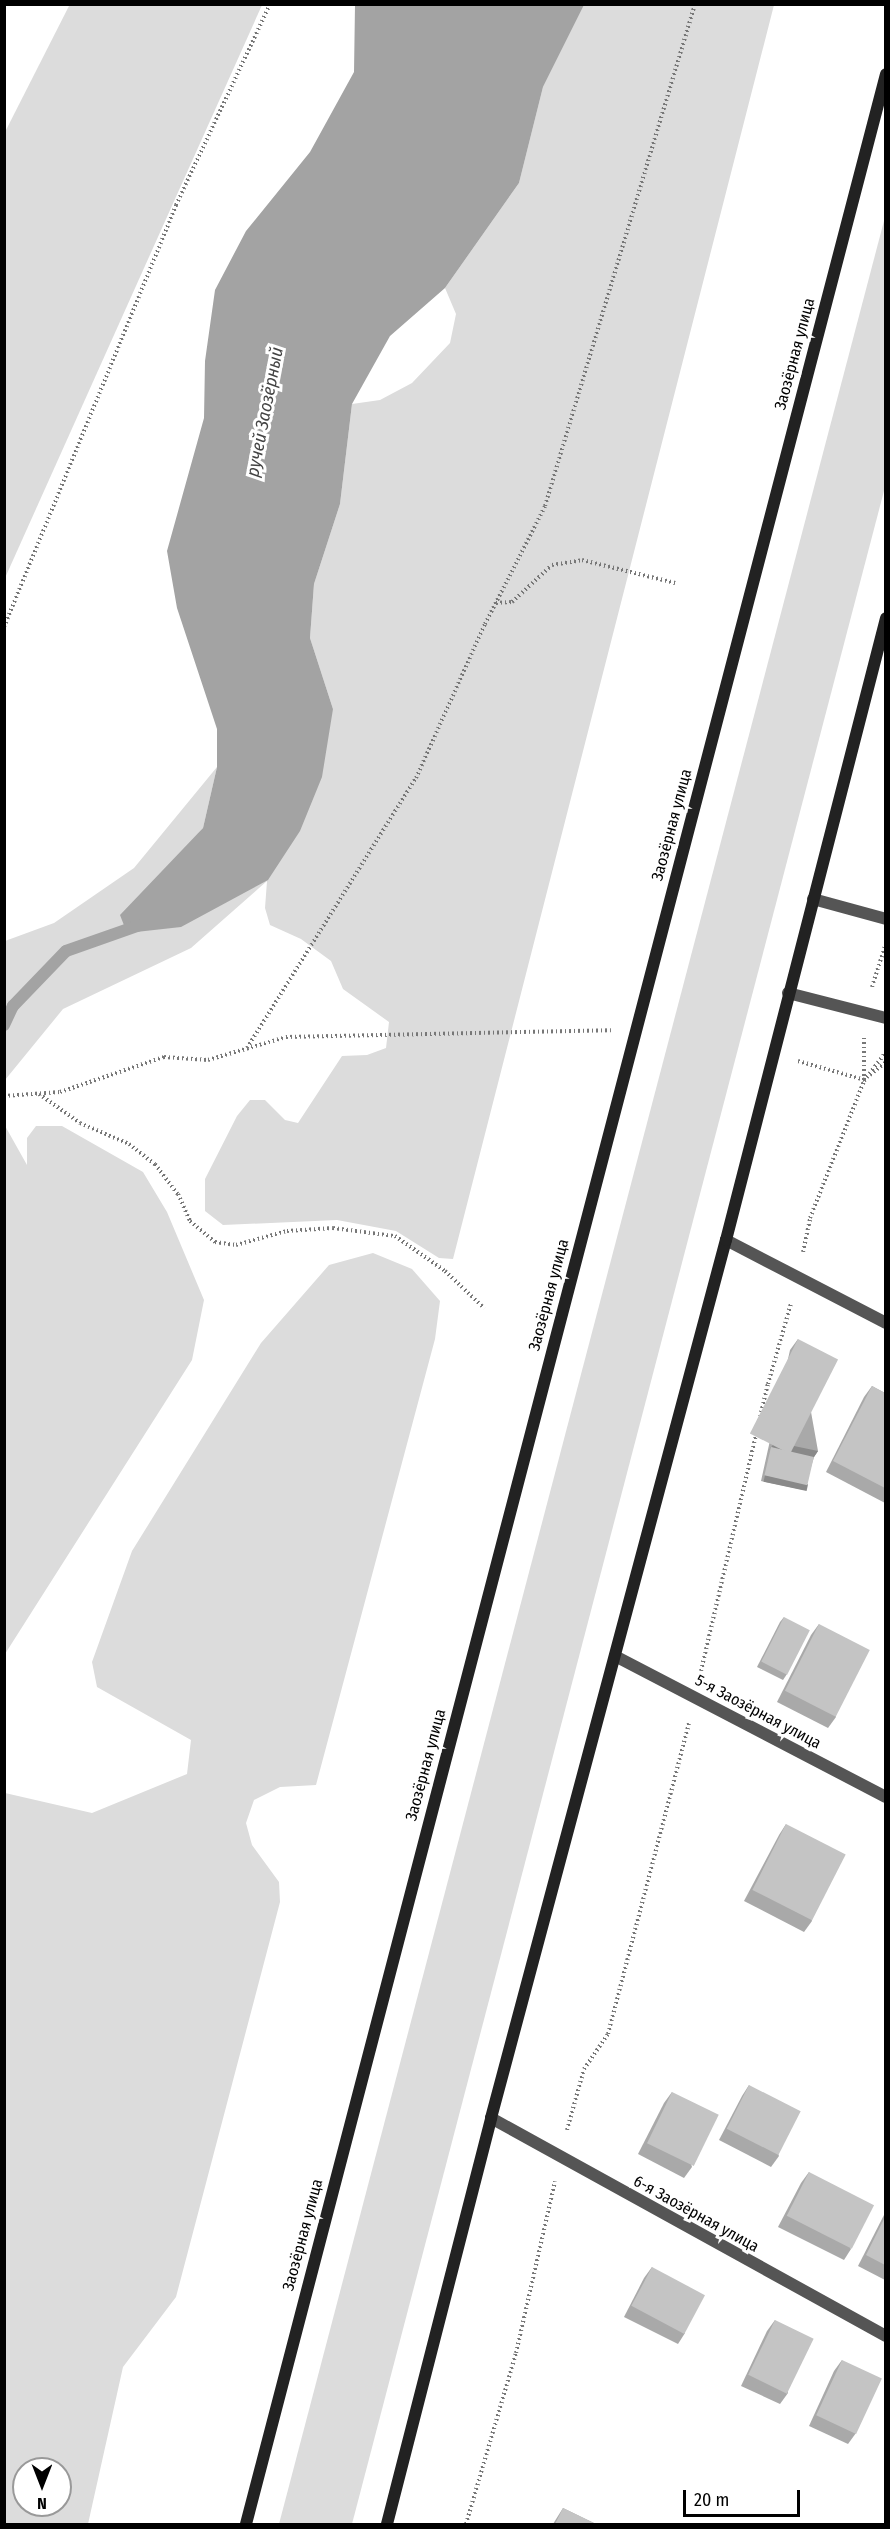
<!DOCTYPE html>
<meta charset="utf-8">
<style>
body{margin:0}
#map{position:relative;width:890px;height:2529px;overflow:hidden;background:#fff;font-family:"Fira Sans Condensed",sans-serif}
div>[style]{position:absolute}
.green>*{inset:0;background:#dcdcdc}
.water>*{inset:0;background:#a3a3a3}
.stream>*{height:12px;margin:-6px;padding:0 6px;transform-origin:6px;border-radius:6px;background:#a3a3a3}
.path>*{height:4px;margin-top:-2px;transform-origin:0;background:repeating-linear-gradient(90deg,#777 0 1.5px,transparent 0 4.5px)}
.lane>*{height:12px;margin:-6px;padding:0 6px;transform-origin:6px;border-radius:6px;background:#555}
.street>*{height:12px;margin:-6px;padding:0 6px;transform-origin:6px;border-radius:6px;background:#555}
.secondary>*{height:12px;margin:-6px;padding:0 6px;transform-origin:6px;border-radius:6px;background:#222}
.wall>*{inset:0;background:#a9a9a9}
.shaded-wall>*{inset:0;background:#898989;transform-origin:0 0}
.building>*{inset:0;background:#c4c4c4;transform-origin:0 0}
span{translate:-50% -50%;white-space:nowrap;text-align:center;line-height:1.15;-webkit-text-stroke:6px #fff;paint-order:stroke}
.street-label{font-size:16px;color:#000}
.water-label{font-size:18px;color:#444;font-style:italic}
.frame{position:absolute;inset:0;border:6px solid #000;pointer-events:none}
.north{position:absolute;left:12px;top:2457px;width:60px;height:60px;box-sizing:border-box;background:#fff;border:2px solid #999;border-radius:50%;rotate:180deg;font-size:16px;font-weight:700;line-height:24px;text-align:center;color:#000}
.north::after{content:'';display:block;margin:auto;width:21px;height:27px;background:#000;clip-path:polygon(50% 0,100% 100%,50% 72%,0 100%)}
.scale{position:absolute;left:683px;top:2490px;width:117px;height:27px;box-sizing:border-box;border:3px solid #000;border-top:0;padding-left:8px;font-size:18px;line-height:21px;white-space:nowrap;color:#000;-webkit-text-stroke:4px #fff;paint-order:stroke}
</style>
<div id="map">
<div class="green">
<div style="clip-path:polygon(70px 4px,262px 5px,5px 578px,5px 132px)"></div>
<div style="clip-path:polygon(584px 5px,774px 5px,453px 1259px,439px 1258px,396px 1231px,337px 1220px,223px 1225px,205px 1211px,205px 1179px,237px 1116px,250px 1100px,265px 1100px,285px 1120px,298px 1123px,342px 1056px,367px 1055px,386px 1048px,389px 1022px,343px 989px,331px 961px,301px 939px,270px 925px,265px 908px,267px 881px,191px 948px,63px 1009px,5px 1080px,5px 941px,54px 923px,134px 868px,217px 767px,203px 828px,167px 870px,127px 932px,333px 709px,310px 638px,314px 584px,340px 504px,352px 404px,380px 400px,412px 383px,450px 343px,456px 314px,445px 288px,519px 183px,543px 87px)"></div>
<div style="clip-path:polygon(885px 217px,885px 487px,352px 2524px,279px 2524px)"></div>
<div style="clip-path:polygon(4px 1124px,27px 1165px,27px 1138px,36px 1126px,62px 1126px,143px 1172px,167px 1212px,204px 1300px,192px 1360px,5px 1654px)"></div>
<div style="clip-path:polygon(evenodd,373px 1253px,412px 1269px,440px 1301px,435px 1339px,316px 1785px,280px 1787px,254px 1800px,246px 1823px,252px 1845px,279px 1882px,280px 1902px,176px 2297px,123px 2367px,88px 2524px,5px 2524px,5px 1793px,92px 1813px,187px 1774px,191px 1740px,97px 1687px,92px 1662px,132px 1551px,261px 1343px,329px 1265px,373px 1253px,24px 2469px,60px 2469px,60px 2505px,24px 2505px,24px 2469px)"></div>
</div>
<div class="water">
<div style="clip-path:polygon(355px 5px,584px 5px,543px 87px,519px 183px,445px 288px,390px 336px,352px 404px,340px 504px,314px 584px,310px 638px,333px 709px,322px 777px,300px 831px,268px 880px,181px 927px,127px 933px,120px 915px,203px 828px,217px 767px,217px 729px,177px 608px,167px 551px,204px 418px,205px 361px,215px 290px,246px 231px,310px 152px,354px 72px)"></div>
</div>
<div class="stream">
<div style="left:4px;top:1025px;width:21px;rotate:-65deg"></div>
<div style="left:13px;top:1006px;width:76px;rotate:-46.1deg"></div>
<div style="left:66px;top:951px;width:78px;rotate:-19.4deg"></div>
</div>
<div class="path">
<div style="left:496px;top:603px;width:16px;rotate:-4deg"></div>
<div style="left:512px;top:602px;width:54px;rotate:-42.8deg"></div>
<div style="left:552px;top:565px;width:30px;rotate:-9deg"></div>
<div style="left:582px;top:560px;width:96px;rotate:13.9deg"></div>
<div style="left:4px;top:627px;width:456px;rotate:-67.8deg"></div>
<div style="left:176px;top:205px;width:222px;rotate:-64.9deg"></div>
<div style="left:872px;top:987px;width:43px;rotate:-72.4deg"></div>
<div style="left:864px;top:1038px;width:43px;rotate:90deg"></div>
<div style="left:247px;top:1048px;width:319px;rotate:-58deg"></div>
<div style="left:416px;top:778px;width:169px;rotate:-65.9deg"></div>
<div style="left:485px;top:624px;width:132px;rotate:-63deg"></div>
<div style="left:545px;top:506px;width:524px;rotate:-73.36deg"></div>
<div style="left:798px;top:1061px;width:70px;rotate:15.8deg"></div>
<div style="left:870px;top:1075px;width:21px;rotate:-39deg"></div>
<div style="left:39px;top:1094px;width:50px;rotate:35.3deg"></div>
<div style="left:80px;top:1123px;width:53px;rotate:23.2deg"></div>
<div style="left:129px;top:1144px;width:33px;rotate:38deg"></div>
<div style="left:155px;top:1164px;width:38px;rotate:53deg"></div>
<div style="left:178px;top:1194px;width:30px;rotate:66deg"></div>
<div style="left:190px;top:1221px;width:33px;rotate:40deg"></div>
<div style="left:215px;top:1242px;width:21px;rotate:8deg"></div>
<div style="left:236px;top:1245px;width:53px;rotate:-15.4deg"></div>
<div style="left:287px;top:1231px;width:46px;rotate:-3.7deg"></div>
<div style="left:333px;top:1228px;width:63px;rotate:7.4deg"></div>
<div style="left:395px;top:1236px;width:61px;rotate:35deg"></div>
<div style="left:445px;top:1271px;width:54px;rotate:43.5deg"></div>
<div style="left:4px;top:1096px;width:56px;rotate:-4.1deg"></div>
<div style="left:60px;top:1092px;width:110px;rotate:-18.6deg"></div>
<div style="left:164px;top:1057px;width:44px;rotate:3.9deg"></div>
<div style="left:208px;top:1060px;width:81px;rotate:-16.4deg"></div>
<div style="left:286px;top:1037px;width:325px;rotate:-1.2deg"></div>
<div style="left:803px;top:1252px;width:35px;rotate:-78deg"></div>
<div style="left:810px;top:1218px;width:147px;rotate:-68.5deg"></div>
<div style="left:864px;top:1081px;width:36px;rotate:-53deg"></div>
<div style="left:701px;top:1671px;width:295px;rotate:-76.9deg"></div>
<div style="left:768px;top:1384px;width:84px;rotate:-74.1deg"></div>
<div style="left:567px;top:2130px;width:63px;rotate:-74.4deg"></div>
<div style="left:584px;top:2069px;width:42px;rotate:-55.6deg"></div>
<div style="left:608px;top:2034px;width:321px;rotate:-75.4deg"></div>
<div style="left:466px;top:2524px;width:178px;rotate:-73.7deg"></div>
<div style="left:516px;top:2353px;width:176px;rotate:-77.2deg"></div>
</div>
<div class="lane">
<div style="left:813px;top:899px;width:76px;rotate:15.3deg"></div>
<div style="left:788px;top:993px;width:101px;rotate:14.3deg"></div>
</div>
<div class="street">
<div style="left:726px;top:1240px;width:180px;rotate:27.4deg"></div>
<div style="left:615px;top:1656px;width:305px;rotate:27.5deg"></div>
<div style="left:491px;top:2118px;width:451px;rotate:28.9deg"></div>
</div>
<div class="secondary">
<div style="left:246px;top:2524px;width:2532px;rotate:-75.36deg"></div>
<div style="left:387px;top:2524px;width:419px;rotate:-75.6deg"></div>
<div style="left:491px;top:2118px;width:909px;rotate:-75.02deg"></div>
<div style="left:726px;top:1240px;width:642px;rotate:-75.57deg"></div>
</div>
<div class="wall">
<div style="clip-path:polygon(798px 1339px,818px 1451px,814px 1457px,804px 1490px,761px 1481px,790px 1350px)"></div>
<div style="clip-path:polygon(872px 1386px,885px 1393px,885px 1503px,826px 1472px,864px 1397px)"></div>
<div style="clip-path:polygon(784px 1617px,787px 1674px,783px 1680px,757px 1667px,780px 1622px)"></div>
<div style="clip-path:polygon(819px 1624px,836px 1717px,828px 1728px,777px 1702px,811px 1635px)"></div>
<div style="clip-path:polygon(786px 1824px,812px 1921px,804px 1932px,744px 1901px,779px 1835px)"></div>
<div style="clip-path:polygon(749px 2085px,779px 2156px,771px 2167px,719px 2140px,742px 2096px)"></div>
<div style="clip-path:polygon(672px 2092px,692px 2167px,684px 2178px,638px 2154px,664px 2103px)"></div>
<div style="clip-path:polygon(809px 2172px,851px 2249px,844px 2260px,778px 2227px,801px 2183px)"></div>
<div style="clip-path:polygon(885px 2213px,885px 2280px,858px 2266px)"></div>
<div style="clip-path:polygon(652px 2267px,685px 2333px,678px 2344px,624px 2317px,644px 2278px)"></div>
<div style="clip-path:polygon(775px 2320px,788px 2393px,780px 2404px,741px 2386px,767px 2331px)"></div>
<div style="clip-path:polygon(842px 2360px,856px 2433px,848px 2444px,809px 2426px,834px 2371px)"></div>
<div style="clip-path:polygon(563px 2508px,596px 2524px,553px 2524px)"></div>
</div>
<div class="shaded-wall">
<div style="clip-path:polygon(775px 1442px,818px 1451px,810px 1463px,771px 1447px,767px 1453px)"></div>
<div style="left:765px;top:1475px;width:44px;height:7px;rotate:12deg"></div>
</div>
<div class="building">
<div style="left:798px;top:1339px;width:45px;height:106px;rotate:27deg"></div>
<div style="clip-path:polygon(872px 1386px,885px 1393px,885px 1488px,833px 1461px)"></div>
<div style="left:771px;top:1447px;width:44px;height:29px;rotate:13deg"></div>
<div style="left:784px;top:1617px;width:29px;height:50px;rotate:27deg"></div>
<div style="left:819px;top:1624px;width:57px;height:75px;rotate:27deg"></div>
<div style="left:786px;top:1824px;width:67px;height:74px;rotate:27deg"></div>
<div style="left:749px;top:2085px;width:58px;height:49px;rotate:27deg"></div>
<div style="left:672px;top:2092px;width:52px;height:57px;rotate:26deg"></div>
<div style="left:809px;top:2172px;width:73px;height:49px;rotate:27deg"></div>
<div style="clip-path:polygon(885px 2217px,885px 2265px,866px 2255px)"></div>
<div style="left:652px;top:2267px;width:60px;height:44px;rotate:28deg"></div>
<div style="left:775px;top:2320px;width:43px;height:61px;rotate:26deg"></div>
<div style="left:842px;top:2360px;width:44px;height:61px;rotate:25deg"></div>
<div style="clip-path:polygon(563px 2508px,596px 2524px,555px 2524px)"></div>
</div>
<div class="street-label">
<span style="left:795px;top:354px;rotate:-75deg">Заозёрная улица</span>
<span style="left:672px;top:825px;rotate:-75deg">Заозёрная улица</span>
<span style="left:549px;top:1295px;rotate:-75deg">Заозёрная улица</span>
<span style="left:758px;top:1712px;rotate:28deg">5-я Заозёрная улица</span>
<span style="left:426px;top:1765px;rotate:-75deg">Заозёрная улица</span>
<span style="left:696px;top:2214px;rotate:29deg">6-я Заозёрная улица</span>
<span style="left:303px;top:2235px;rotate:-75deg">Заозёрная улица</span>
</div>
<div class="water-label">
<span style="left:265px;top:412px;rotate:-79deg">ручей Заозёрный</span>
</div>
<div class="frame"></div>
<div class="north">N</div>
<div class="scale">20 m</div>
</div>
